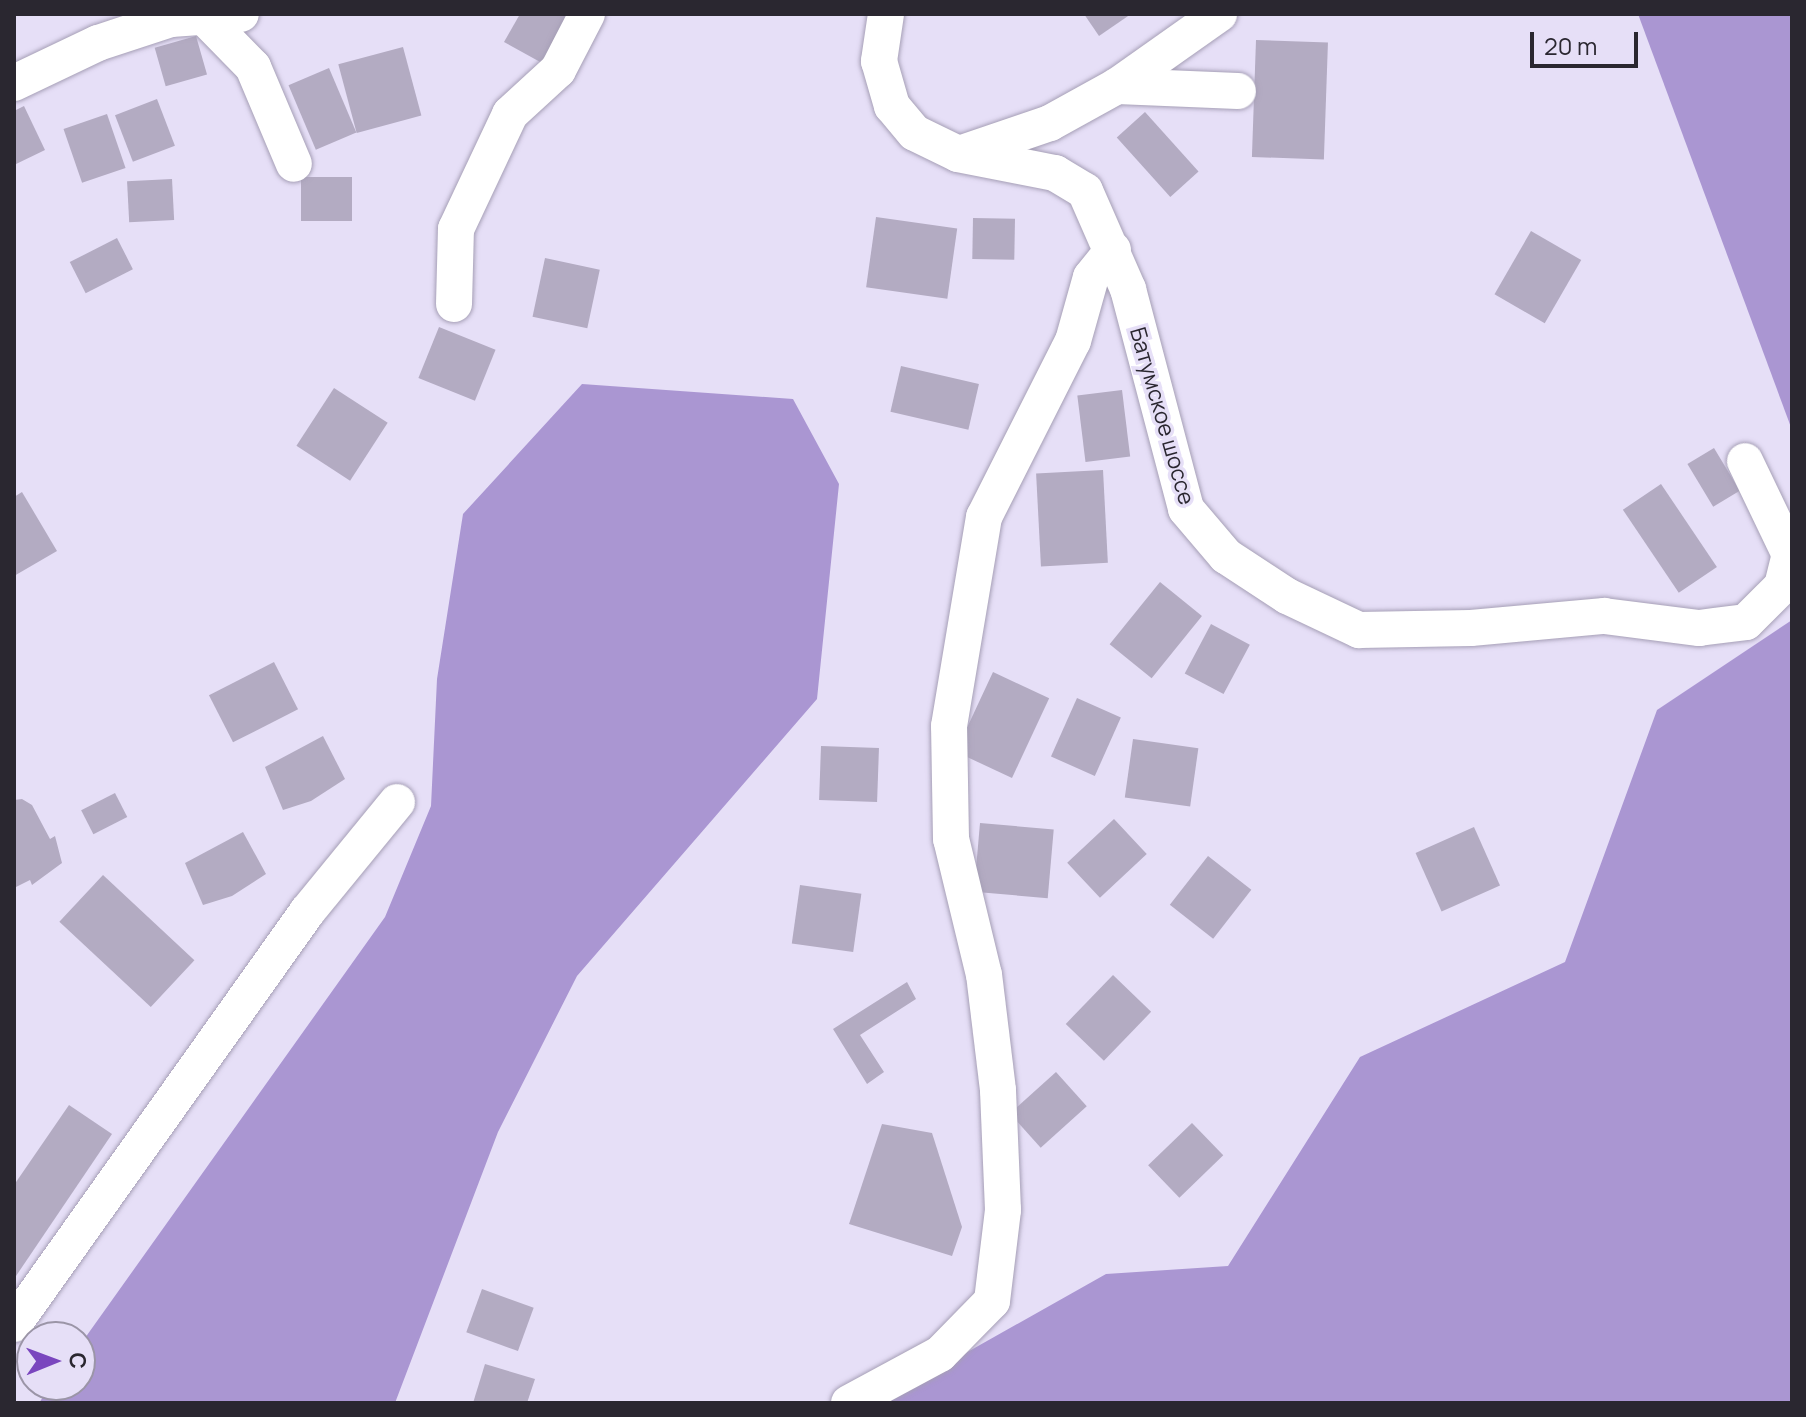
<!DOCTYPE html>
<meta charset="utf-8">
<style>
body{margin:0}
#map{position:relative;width:1806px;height:1417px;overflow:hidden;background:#e6dff7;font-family:Manrope,sans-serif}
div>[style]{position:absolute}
.forest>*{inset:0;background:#aa96d2}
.building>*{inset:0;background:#b3abc2;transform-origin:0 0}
.roads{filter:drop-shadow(0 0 2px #a69fb6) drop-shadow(0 0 2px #a69fb6)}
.minor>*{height:36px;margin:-18px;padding:0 18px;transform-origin:18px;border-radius:18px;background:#fff}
span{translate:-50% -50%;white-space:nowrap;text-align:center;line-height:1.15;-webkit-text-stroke:7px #e6dff7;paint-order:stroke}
.street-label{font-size:22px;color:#2a2730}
.frame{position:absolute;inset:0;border:16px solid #2a2730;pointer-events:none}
.north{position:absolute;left:16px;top:1321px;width:80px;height:80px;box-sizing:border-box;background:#e6dff7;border:2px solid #9b95a7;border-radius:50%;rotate:89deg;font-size:22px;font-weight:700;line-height:32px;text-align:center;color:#2a2730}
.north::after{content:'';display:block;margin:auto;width:28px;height:36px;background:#7a46be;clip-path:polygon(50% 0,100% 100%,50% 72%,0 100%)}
.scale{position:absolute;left:1530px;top:32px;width:108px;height:36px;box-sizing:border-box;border:4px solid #2a2730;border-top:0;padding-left:10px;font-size:24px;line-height:28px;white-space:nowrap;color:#2a2730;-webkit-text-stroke:6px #e6dff7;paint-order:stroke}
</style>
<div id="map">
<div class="forest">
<div style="clip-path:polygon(1638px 14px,1792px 14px,1792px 430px)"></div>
<div style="clip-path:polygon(582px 384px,793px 399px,839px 484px,817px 699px,577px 976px,498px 1132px,395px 1403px,39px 1403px,51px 1385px,80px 1385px,80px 1345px,385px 917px,431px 806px,437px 679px,463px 514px)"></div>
<div style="clip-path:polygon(1792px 620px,1792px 1403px,877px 1403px,1106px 1274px,1228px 1266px,1360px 1057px,1565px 962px,1657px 710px)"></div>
</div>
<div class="building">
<div style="clip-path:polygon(520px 14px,569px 14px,542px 63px,504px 42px)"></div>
<div style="clip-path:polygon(1084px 14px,1131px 14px,1099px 36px)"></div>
<div style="left:196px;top:36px;width:40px;height:43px;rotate:74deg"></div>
<div style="left:1256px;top:40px;width:72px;height:117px;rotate:2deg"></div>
<div style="left:403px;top:47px;width:71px;height:67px;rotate:75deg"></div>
<div style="left:329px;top:68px;width:70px;height:44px;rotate:67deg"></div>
<div style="left:157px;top:99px;width:50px;height:45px;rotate:69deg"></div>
<div style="clip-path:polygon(24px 106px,45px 150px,14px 165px,14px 111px)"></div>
<div style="left:1145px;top:112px;width:80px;height:38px;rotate:48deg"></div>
<div style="left:107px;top:114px;width:57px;height:46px;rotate:71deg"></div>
<div style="left:301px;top:177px;width:51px;height:44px"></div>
<div style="left:172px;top:179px;width:41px;height:45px;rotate:87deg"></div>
<div style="left:876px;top:217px;width:82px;height:71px;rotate:8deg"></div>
<div style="left:973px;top:218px;width:42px;height:41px;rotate:1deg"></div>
<div style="left:1531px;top:231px;width:58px;height:73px;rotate:30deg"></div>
<div style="left:117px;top:238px;width:35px;height:53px;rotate:63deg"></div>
<div style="left:545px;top:258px;width:56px;height:60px;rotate:12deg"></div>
<div style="left:439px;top:327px;width:61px;height:55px;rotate:22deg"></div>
<div style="left:901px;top:366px;width:80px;height:47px;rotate:13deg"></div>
<div style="left:334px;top:388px;width:64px;height:69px;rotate:33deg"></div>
<div style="left:1122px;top:390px;width:67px;height:45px;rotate:83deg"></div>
<div style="left:1714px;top:448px;width:50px;height:31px;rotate:59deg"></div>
<div style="left:1103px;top:470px;width:93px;height:67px;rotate:87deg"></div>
<div style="left:1661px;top:484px;width:100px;height:46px;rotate:56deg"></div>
<div style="clip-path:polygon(22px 492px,57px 551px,14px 576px,14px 497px)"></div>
<div style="left:1160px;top:582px;width:54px;height:80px;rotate:39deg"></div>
<div style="left:1211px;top:624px;width:44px;height:56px;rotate:28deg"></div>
<div style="left:274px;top:662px;width:53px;height:73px;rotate:63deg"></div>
<div style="left:993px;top:672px;width:62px;height:88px;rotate:25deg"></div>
<div style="left:1077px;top:698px;width:48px;height:64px;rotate:24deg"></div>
<div style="clip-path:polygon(323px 736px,345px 779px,311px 801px,283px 810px,265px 767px)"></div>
<div style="left:1133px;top:739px;width:66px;height:59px;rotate:8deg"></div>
<div style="left:821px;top:746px;width:58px;height:54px;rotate:2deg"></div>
<div style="left:115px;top:793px;width:27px;height:38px;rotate:63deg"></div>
<div style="clip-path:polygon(22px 799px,32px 805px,50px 839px,55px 836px,62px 863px,32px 885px,30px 880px,14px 888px,14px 800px)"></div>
<div style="left:1114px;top:819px;width:48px;height:64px;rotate:47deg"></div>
<div style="left:980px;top:823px;width:74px;height:69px;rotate:5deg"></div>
<div style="left:1474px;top:827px;width:64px;height:64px;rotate:66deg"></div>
<div style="clip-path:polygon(243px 832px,266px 874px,232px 896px,203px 905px,185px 863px)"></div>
<div style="left:1208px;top:856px;width:55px;height:62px;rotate:38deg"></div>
<div style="left:103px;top:875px;width:125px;height:64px;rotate:43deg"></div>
<div style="left:800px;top:885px;width:62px;height:59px;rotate:8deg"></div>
<div style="left:1113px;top:975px;width:53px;height:68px;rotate:44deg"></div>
<div style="clip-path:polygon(907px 982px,916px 999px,860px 1035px,884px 1072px,867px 1084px,833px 1029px)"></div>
<div style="left:1056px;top:1072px;width:46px;height:62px;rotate:48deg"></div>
<div style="clip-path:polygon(69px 1105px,112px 1134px,14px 1279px,14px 1185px)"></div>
<div style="left:1192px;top:1123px;width:45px;height:61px;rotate:46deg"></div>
<div style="clip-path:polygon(882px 1124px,932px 1133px,962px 1227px,952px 1256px,849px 1224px)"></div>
<div style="left:482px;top:1289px;width:55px;height:46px;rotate:20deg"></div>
<div style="clip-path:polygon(485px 1364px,535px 1379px,527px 1403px,473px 1403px)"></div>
</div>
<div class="roads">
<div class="minor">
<div style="left:886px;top:14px;width:48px;rotate:98.5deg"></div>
<div style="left:879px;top:61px;width:47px;rotate:73.9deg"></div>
<div style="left:892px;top:106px;width:35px;rotate:50deg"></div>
<div style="left:915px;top:133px;width:48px;rotate:26deg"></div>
<div style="left:958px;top:154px;width:99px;rotate:11.1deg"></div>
<div style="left:1055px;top:173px;width:35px;rotate:31deg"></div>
<div style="left:1085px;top:191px;width:107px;rotate:66.3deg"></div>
<div style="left:1128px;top:289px;width:228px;rotate:75.2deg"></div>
<div style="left:1186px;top:509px;width:62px;rotate:49.6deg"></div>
<div style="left:1226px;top:556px;width:73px;rotate:33.3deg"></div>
<div style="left:1287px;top:596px;width:80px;rotate:25.3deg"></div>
<div style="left:1359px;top:630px;width:112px;rotate:-1deg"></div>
<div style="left:1471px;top:628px;width:134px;rotate:-5.2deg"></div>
<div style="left:1604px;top:616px;width:96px;rotate:7.2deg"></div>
<div style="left:1699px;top:628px;width:47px;rotate:-7.3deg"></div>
<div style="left:1746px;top:622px;width:51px;rotate:-45deg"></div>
<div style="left:1782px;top:586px;width:32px;rotate:-76deg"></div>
<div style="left:1790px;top:555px;width:104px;rotate:-115.6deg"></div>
<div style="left:204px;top:17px;width:70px;rotate:45.6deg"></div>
<div style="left:253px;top:67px;width:105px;rotate:67.1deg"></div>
<div style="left:14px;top:83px;width:93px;rotate:-25.5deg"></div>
<div style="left:98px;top:43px;width:77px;rotate:-18.2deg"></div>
<div style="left:171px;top:19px;width:70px;rotate:-4.1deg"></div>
<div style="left:1117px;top:86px;width:121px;rotate:2.4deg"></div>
<div style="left:962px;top:153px;width:93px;rotate:-18.8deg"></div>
<div style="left:1050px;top:123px;width:77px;rotate:-28.9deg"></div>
<div style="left:1117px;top:86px;width:125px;rotate:-35.2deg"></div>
<div style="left:454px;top:304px;width:75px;rotate:-88.5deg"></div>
<div style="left:456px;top:229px;width:127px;rotate:-64.8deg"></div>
<div style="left:510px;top:114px;width:65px;rotate:-42.5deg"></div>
<div style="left:558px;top:70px;width:63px;rotate:-62.6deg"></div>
<div style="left:14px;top:1324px;width:506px;rotate:-54.58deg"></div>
<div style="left:307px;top:912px;width:142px;rotate:-50.7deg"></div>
<div style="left:849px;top:1403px;width:103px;rotate:-28.3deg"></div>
<div style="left:940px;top:1354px;width:74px;rotate:-45.5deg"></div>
<div style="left:992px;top:1301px;width:92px;rotate:-83.1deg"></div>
<div style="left:1003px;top:1210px;width:120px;rotate:-92.4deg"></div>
<div style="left:998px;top:1090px;width:116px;rotate:-96.9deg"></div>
<div style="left:984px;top:975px;width:140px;rotate:-103.6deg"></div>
<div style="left:951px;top:839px;width:113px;rotate:-91deg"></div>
<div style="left:949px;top:726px;width:212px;rotate:-80.5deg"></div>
<div style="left:984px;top:517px;width:197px;rotate:-63.2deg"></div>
<div style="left:1073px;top:341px;width:66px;rotate:-74.3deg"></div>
<div style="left:1091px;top:277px;width:35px;rotate:-51deg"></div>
</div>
</div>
<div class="street-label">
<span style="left:1162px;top:416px;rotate:74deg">Батумское шоссе</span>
</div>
<div class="frame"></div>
<div class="north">С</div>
<div class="scale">20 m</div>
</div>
